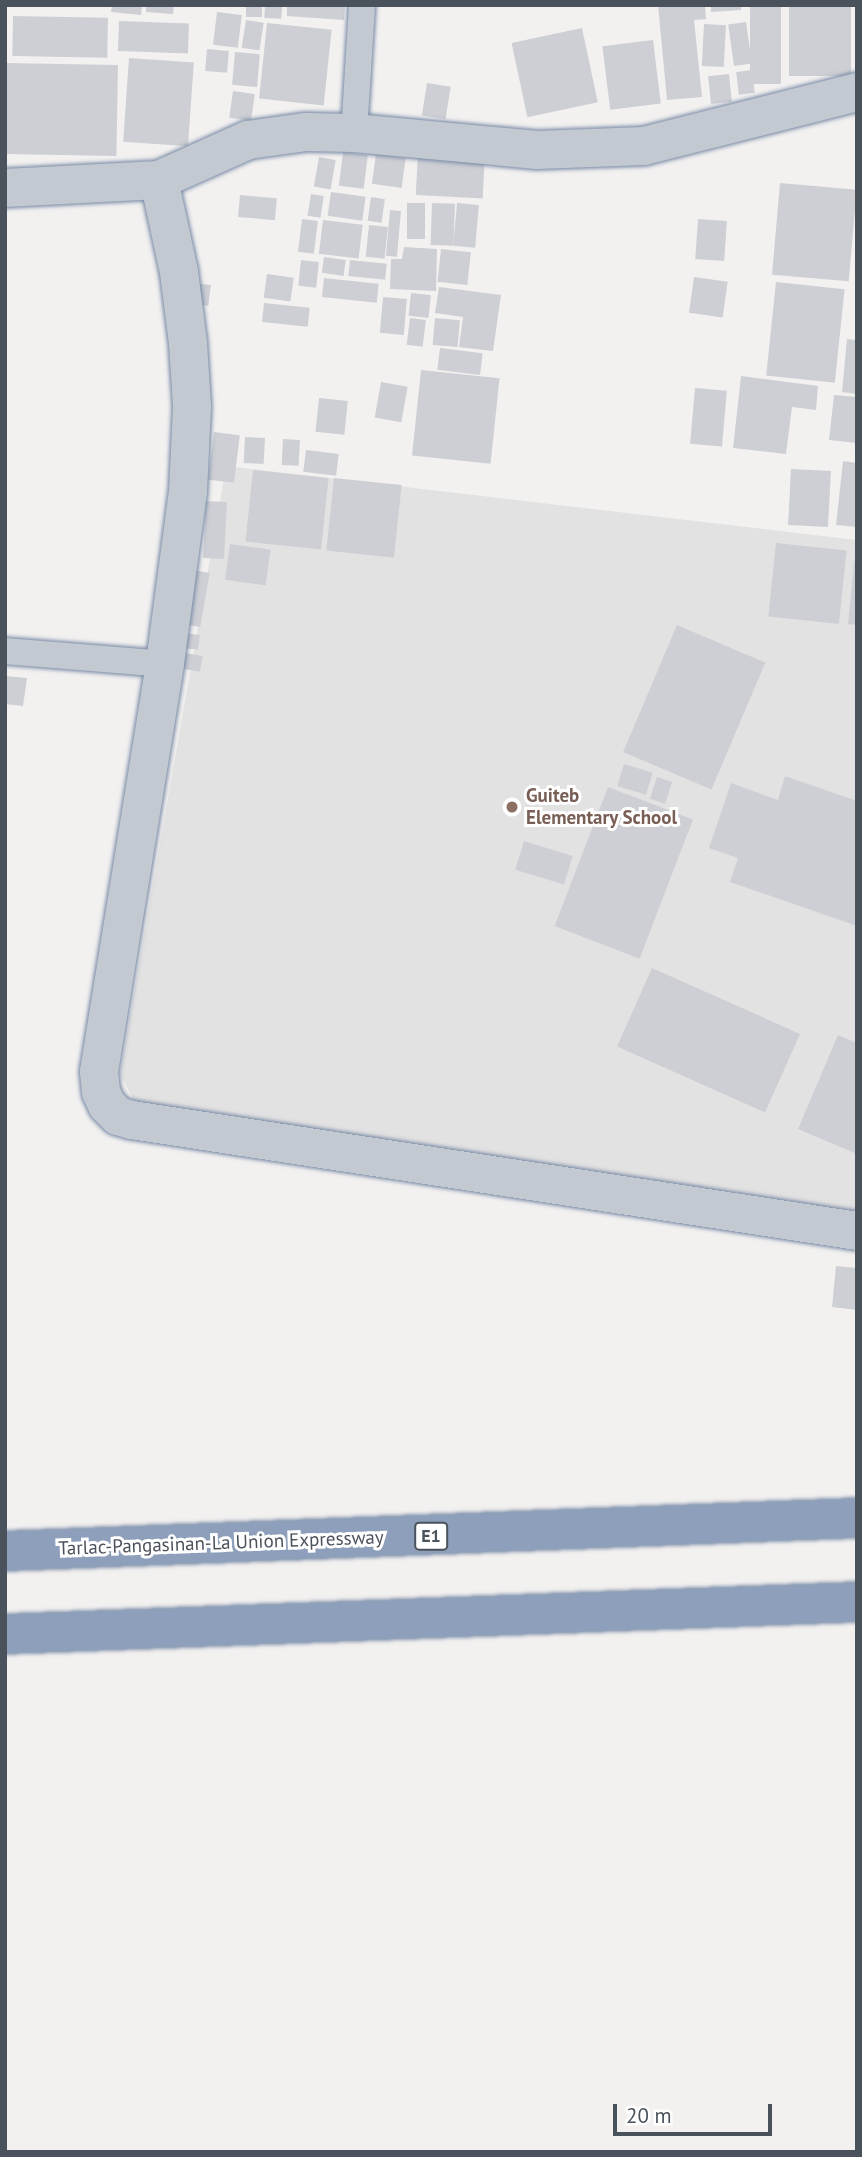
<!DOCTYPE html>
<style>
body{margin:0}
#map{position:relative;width:862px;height:2157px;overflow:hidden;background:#f3f1f0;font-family:"PT Sans",sans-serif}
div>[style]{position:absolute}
.education>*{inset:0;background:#e3e2e2}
.building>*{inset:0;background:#cecfd4;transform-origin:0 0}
.roads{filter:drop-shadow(0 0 2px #788aa6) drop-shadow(0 0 2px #788aa6)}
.service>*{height:26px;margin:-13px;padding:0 13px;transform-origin:13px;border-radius:13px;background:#c2c9d1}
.minor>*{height:38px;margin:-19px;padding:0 19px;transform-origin:19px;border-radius:19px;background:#c2c9d1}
.motorway>*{height:38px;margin:-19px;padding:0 19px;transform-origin:19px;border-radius:19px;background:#8d9fba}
.dots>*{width:19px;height:19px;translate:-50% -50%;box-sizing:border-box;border:4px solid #fff;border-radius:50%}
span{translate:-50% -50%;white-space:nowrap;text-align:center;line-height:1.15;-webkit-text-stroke:6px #fff;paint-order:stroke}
.shield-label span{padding:2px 5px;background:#fff;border:2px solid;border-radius:5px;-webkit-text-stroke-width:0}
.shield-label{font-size:18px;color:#4a525c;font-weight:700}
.education-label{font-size:19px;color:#785e54;font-weight:700}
.left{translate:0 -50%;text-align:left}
.street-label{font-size:19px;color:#4a525c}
.frame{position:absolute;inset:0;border:7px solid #4a525c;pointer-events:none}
.scale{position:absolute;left:613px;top:2104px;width:159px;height:32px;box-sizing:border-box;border:4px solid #4a525c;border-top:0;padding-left:9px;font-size:21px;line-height:24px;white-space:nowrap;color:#4a525c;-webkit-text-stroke:5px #fff;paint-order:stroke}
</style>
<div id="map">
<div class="education">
<div style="clip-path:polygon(226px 466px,857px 540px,857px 1225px,140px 1111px,120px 1074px)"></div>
</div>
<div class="building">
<div style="clip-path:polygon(112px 5px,142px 5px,141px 15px,111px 12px)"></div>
<div style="clip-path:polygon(146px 5px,174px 5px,173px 14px,146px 12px)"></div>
<div style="left:246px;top:5px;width:16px;height:12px"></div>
<div style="left:265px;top:5px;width:17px;height:13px;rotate:3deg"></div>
<div style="clip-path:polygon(287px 5px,345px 5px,344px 20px,287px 16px)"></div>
<div style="clip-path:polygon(658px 5px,705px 5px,706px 19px,694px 20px,702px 97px,667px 100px)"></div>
<div style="clip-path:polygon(711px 5px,741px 5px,741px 10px,711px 12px)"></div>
<div style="left:750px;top:5px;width:31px;height:79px"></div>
<div style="left:789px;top:5px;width:62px;height:71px"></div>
<div style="left:217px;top:12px;width:25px;height:33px;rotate:7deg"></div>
<div style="left:13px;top:16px;width:95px;height:40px;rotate:1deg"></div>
<div style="left:246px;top:20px;width:18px;height:28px;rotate:9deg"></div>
<div style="left:119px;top:21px;width:70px;height:30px;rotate:2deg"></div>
<div style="left:746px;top:22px;width:42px;height:18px;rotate:82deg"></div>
<div style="left:267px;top:23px;width:65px;height:76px;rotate:6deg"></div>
<div style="left:704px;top:24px;width:22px;height:42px;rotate:3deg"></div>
<div style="left:582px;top:28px;width:76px;height:72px;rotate:78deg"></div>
<div style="left:653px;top:40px;width:64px;height:51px;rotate:83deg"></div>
<div style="left:207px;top:49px;width:22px;height:22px;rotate:5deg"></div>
<div style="left:235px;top:52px;width:25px;height:33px;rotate:5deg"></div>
<div style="left:129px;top:58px;width:65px;height:84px;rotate:4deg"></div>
<div style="left:5px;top:63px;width:113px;height:91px;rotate:1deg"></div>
<div style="left:752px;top:70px;width:23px;height:16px;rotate:83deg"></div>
<div style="left:729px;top:74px;width:28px;height:21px;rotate:84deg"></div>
<div style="left:427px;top:83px;width:24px;height:33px;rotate:9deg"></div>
<div style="left:233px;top:91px;width:22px;height:27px;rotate:8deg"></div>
<div style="left:343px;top:152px;width:25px;height:34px;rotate:7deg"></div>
<div style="left:418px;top:152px;width:67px;height:43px;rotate:3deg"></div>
<div style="left:376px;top:154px;width:30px;height:30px;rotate:8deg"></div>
<div style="left:319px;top:157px;width:17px;height:30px;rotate:10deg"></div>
<div style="left:780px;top:183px;width:77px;height:92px;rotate:5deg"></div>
<div style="left:331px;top:192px;width:35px;height:24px;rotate:8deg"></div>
<div style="left:311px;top:194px;width:13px;height:22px;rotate:9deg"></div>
<div style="left:240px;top:195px;width:37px;height:22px;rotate:5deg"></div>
<div style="left:371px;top:197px;width:14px;height:24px;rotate:8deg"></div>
<div style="left:407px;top:203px;width:18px;height:36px"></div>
<div style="left:432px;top:203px;width:23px;height:42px;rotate:2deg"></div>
<div style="left:457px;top:203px;width:22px;height:43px;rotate:5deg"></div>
<div style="left:390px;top:210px;width:11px;height:46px;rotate:5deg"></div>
<div style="left:302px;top:219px;width:16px;height:33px;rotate:7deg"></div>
<div style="left:698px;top:219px;width:29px;height:40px;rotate:4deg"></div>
<div style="left:323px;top:220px;width:40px;height:34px;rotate:7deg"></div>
<div style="left:369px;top:225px;width:19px;height:32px;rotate:6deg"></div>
<div style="clip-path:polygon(404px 247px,437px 249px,436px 291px,390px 289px,391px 259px,402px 259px)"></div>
<div style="left:441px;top:249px;width:30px;height:33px;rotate:6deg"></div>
<div style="left:324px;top:257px;width:22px;height:16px;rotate:8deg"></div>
<div style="left:301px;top:260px;width:18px;height:26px;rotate:6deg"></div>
<div style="left:350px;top:260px;width:37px;height:16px;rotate:6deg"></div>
<div style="left:267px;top:274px;width:27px;height:24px;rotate:8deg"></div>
<div style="left:694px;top:277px;width:34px;height:36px;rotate:8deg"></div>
<div style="left:324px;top:278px;width:55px;height:19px;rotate:6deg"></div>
<div style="left:776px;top:282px;width:69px;height:94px;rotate:6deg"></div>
<div style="left:195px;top:283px;width:16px;height:21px;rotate:7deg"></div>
<div style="clip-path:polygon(439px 287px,501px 295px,493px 351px,459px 347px,463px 317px,435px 313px)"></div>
<div style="left:411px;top:293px;width:20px;height:23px;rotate:6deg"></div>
<div style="left:383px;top:297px;width:24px;height:36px;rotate:5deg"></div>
<div style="left:264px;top:303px;width:46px;height:19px;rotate:6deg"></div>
<div style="left:410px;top:318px;width:16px;height:27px;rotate:7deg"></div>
<div style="left:435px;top:318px;width:25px;height:27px;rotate:5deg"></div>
<div style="clip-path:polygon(847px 339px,857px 340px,857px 394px,842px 392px)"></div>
<div style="left:440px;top:348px;width:43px;height:22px;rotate:7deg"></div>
<div style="left:421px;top:370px;width:79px;height:86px;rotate:6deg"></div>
<div style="clip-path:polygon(741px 376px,818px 386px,816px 410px,792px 407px,786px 454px,733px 448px)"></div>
<div style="left:381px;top:382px;width:27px;height:36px;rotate:10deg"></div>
<div style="left:695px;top:388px;width:32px;height:56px;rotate:5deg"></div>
<div style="clip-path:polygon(834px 395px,857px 397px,857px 443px,829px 440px)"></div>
<div style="left:319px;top:398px;width:29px;height:34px;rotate:6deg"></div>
<div style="left:214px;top:432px;width:26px;height:48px;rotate:7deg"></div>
<div style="left:245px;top:437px;width:20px;height:26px;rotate:3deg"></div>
<div style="left:283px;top:439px;width:17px;height:26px;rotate:3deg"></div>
<div style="left:306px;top:450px;width:33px;height:22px;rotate:7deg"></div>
<div style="clip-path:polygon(843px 461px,857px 463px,857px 527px,836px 525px)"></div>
<div style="left:791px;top:469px;width:40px;height:56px;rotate:3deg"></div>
<div style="left:253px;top:470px;width:76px;height:72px;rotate:6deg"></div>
<div style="left:334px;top:478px;width:68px;height:73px;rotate:6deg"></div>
<div style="left:206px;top:501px;width:21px;height:57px;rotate:3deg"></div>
<div style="left:776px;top:543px;width:71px;height:74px;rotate:6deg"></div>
<div style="left:230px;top:544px;width:41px;height:36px;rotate:8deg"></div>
<div style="clip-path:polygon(855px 555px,857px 555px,857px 625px,848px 624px)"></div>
<div style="left:193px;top:570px;width:17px;height:55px;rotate:10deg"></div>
<div style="left:677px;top:625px;width:96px;height:138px;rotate:23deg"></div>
<div style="left:184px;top:633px;width:16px;height:15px;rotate:7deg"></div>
<div style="left:180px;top:652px;width:23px;height:16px;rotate:10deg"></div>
<div style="clip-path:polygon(5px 676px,27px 678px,23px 706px,5px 704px)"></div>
<div style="left:624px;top:764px;width:30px;height:23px;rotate:17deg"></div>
<div style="clip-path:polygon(785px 776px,857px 801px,857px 926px,730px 882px,738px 858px,709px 848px,731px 783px,778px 800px)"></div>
<div style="left:657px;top:777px;width:16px;height:23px;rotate:18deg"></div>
<div style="left:608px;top:787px;width:91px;height:149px;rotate:21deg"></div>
<div style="left:524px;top:841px;width:51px;height:30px;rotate:17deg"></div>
<div style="left:652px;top:968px;width:162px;height:86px;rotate:24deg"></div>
<div style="clip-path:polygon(838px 1035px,857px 1043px,857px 1154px,798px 1129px)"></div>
<div style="clip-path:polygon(836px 1266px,857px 1268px,857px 1310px,832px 1307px)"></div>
</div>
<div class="roads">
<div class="service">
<div style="left:354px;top:133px;width:128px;rotate:-86.4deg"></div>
<div style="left:5px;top:651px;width:161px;rotate:4.6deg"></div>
</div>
<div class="minor">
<div style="left:159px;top:180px;width:94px;rotate:77.7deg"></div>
<div style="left:179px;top:272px;width:72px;rotate:82.8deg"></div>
<div style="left:188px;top:343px;width:64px;rotate:86.4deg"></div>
<div style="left:192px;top:407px;width:84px;rotate:92.7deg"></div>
<div style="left:188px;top:491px;width:175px;rotate:97.6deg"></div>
<div style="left:165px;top:664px;width:413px;rotate:99.2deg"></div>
<div style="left:99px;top:1072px;width:20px;rotate:84deg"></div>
<div style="left:101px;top:1092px;width:14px;rotate:65deg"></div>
<div style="left:107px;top:1105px;width:16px;rotate:45deg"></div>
<div style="left:118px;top:1116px;width:15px;rotate:16deg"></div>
<div style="left:132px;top:1120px;width:733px;rotate:8.7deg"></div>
<div style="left:5px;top:188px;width:154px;rotate:-3deg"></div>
<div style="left:159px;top:180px;width:98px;rotate:-24.2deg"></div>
<div style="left:248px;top:140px;width:59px;rotate:-7.9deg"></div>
<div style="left:306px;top:132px;width:48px;rotate:1.2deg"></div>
<div style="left:354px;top:133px;width:184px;rotate:5.3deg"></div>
<div style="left:537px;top:150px;width:107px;rotate:-2.1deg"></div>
<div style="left:644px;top:146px;width:220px;rotate:-14.2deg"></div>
</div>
<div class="motorway">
<div style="left:5px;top:1551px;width:853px;rotate:-2.22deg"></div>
<div style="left:5px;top:1634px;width:853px;rotate:-2.15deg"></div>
</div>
</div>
<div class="dots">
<div style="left:512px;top:807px;background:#8d6e63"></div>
</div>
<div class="shield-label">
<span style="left:431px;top:1536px">E1</span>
</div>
<div class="education-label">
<span class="left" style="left:526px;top:807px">Guiteb<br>Elementary School</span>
</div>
<div class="street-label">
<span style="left:221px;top:1543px;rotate:-2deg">Tarlac-Pangasinan-La Union Expressway</span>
</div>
<div class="frame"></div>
<div class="scale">20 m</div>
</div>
